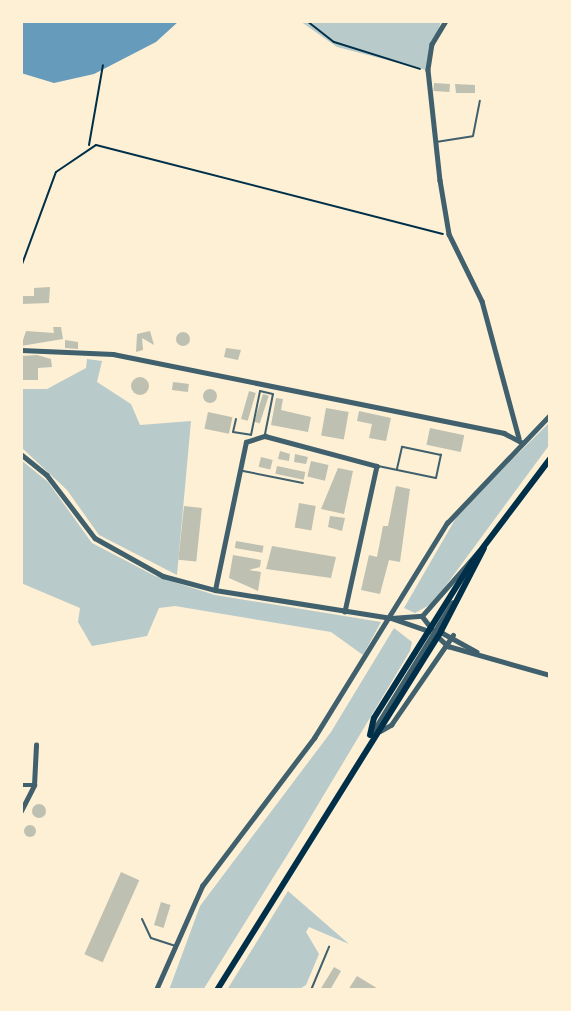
<!DOCTYPE html>
<style>
body{margin:0}
#map{position:relative;width:571px;height:1011px;overflow:hidden;background:#fdf0d5;font-family:Commissioner,sans-serif}
div>[style]{position:absolute}
.green>*{inset:0;background:#b9caca}
.water>*{inset:0;background:#669bbc}
.building>*{inset:0;background:#bec0b2;transform-origin:0 0}
.round{border-radius:50%}
.path>*{height:2px;margin:-1px;padding:0 1px;transform-origin:1px;border-radius:1px;background:#003049}
.service>*{height:2px;margin:-1px;padding:0 1px;transform-origin:1px;border-radius:1px;background:#3f606c}
.minor>*{height:4.5px;margin:-2.25px;padding:0 2.25px;transform-origin:2.25px;border-radius:2.25px;background:#3f606c}
.secondary>*{height:6px;margin:-3px;padding:0 3px;transform-origin:3px;border-radius:3px;background:#003049}
span{translate:-50% -50%;white-space:nowrap;text-align:center;line-height:1.15;-webkit-text-stroke:7px #fdf0d5;paint-order:stroke}
.frame{position:absolute;inset:0;border:23px solid #fdf0d5;pointer-events:none}
</style>
<div id="map">
<div class="green">
<div style="clip-path:polygon(300px 21px,441px 21px,426px 70px,337px 47px)"></div>
<div style="clip-path:polygon(87px 359px,102px 361px,97px 382px,131px 404px,140px 425px,191px 421px,177px 575px,99px 535px,67px 490px,22px 448px,21px 389px,47px 389px,86px 368px)"></div>
<div style="clip-path:polygon(550px 422px,550px 444px,433px 603px,415px 613px,404px 608px,460px 511px)"></div>
<div style="clip-path:polygon(21px 460px,48px 482px,92px 543px,155px 576px,215px 595px,381px 622px,363px 655px,331px 632px,175px 606px,159px 608px,147px 636px,92px 646px,78px 622px,80px 608px,21px 583px)"></div>
<div style="clip-path:polygon(394px 628px,412px 642px,410px 651px,301px 833px,203px 990px,169px 990px,200px 906px,331px 732px)"></div>
<div style="clip-path:polygon(288px 891px,349px 944px,309px 927px,306px 932px,319px 954px,306px 985px,298px 990px,227px 990px)"></div>
</div>
<div class="water">
<div style="clip-path:polygon(21px 21px,179px 21px,156px 42px,94px 74px,54px 83px,21px 73px)"></div>
</div>
<div class="building">
<div style="left:434px;top:83px;width:16px;height:8px;rotate:4deg"></div>
<div style="clip-path:polygon(455px 84px,475px 85px,475px 93px,456px 93px)"></div>
<div style="clip-path:polygon(50px 287px,49px 303px,21px 304px,21px 296px,34px 296px,34px 288px)"></div>
<div style="clip-path:polygon(53px 327px,61px 327px,63px 339px,21px 346px,26px 331px,54px 333px)"></div>
<div style="clip-path:polygon(150px 331px,154px 345px,142px 338px,143px 350px,136px 352px,137px 334px)"></div>
<div class="round" style="left:176px;top:332px;width:14px;height:14px"></div>
<div style="clip-path:polygon(65px 340px,78px 342px,78px 349px,65px 348px)"></div>
<div style="clip-path:polygon(226px 348px,241px 350px,238px 360px,224px 357px)"></div>
<div style="clip-path:polygon(37px 355px,51px 359px,52px 367px,38px 368px,38px 380px,21px 380px,21px 356px)"></div>
<div class="round" style="left:131px;top:377px;width:18px;height:18px"></div>
<div style="left:173px;top:382px;width:16px;height:8px;rotate:7deg"></div>
<div class="round" style="left:203px;top:389px;width:14px;height:14px"></div>
<div style="left:249px;top:391px;width:7px;height:29px;rotate:16deg"></div>
<div style="left:263px;top:394px;width:6px;height:29px;rotate:18deg"></div>
<div style="clip-path:polygon(276px 398px,283px 399px,281px 410px,311px 417px,308px 432px,271px 425px)"></div>
<div style="left:326px;top:408px;width:23px;height:28px;rotate:10deg"></div>
<div style="clip-path:polygon(359px 411px,391px 418px,386px 441px,369px 438px,372px 424px,357px 421px)"></div>
<div style="left:208px;top:412px;width:25px;height:17px;rotate:12deg"></div>
<div style="left:430px;top:428px;width:35px;height:17px;rotate:12deg"></div>
<div style="clip-path:polygon(280px 451px,290px 454px,289px 461px,278px 459px)"></div>
<div style="clip-path:polygon(295px 454px,308px 457px,306px 464px,294px 462px)"></div>
<div style="left:261px;top:457px;width:12px;height:10px;rotate:14deg"></div>
<div style="left:311px;top:461px;width:18px;height:16px;rotate:13deg"></div>
<div style="left:277px;top:466px;width:29px;height:8px;rotate:12deg"></div>
<div style="clip-path:polygon(338px 468px,353px 471px,344px 514px,321px 509px)"></div>
<div style="clip-path:polygon(396px 486px,410px 489px,400px 562px,389px 560px,380px 594px,361px 590px,369px 555px,377px 557px,383px 526px,388px 526px)"></div>
<div style="left:299px;top:503px;width:17px;height:25px;rotate:10deg"></div>
<div style="left:184px;top:506px;width:18px;height:54px;rotate:6deg"></div>
<div style="clip-path:polygon(330px 516px,345px 518px,342px 531px,328px 527px)"></div>
<div style="left:236px;top:541px;width:28px;height:7px;rotate:10deg"></div>
<div style="clip-path:polygon(272px 546px,336px 557px,331px 578px,266px 569px)"></div>
<div style="clip-path:polygon(233px 555px,261px 560px,260px 567px,249px 570px,261px 572px,258px 591px,229px 578px)"></div>
<div class="round" style="left:32px;top:804px;width:14px;height:14px"></div>
<div class="round" style="left:24px;top:825px;width:12px;height:12px"></div>
<div style="left:121px;top:872px;width:20px;height:90px;rotate:24deg"></div>
<div style="left:161px;top:902px;width:10px;height:24px;rotate:17deg"></div>
<div style="clip-path:polygon(334px 967px,341px 971px,330px 990px,320px 990px)"></div>
<div style="clip-path:polygon(357px 976px,380px 990px,348px 990px)"></div>
</div>
<div class="path">
<div style="left:307px;top:21px;width:34px;rotate:38deg"></div>
<div style="left:334px;top:42px;width:90px;rotate:17.4deg"></div>
<div style="left:89px;top:145px;width:81px;rotate:-80.1deg"></div>
<div style="left:21px;top:267px;width:101px;rotate:-69.8deg"></div>
<div style="left:56px;top:172px;width:48px;rotate:-34deg"></div>
<div style="left:96px;top:145px;width:358px;rotate:14.4deg"></div>
</div>
<div class="service">
<div style="left:436px;top:142px;width:37px;rotate:-9deg"></div>
<div style="left:473px;top:136px;width:36px;rotate:-79deg"></div>
<div style="left:236px;top:419px;width:13px;rotate:103deg"></div>
<div style="left:233px;top:432px;width:18px;rotate:9deg"></div>
<div style="left:251px;top:435px;width:45px;rotate:-78.4deg"></div>
<div style="left:260px;top:391px;width:13px;rotate:13deg"></div>
<div style="left:273px;top:394px;width:41px;rotate:101.3deg"></div>
<div style="left:378px;top:466px;width:59px;rotate:11.7deg"></div>
<div style="left:436px;top:478px;width:24px;rotate:-78deg"></div>
<div style="left:441px;top:455px;width:40px;rotate:-168deg"></div>
<div style="left:402px;top:447px;width:23px;rotate:103deg"></div>
<div style="left:243px;top:471px;width:61px;rotate:11.3deg"></div>
<div style="left:142px;top:919px;width:21px;rotate:65deg"></div>
<div style="left:151px;top:938px;width:25px;rotate:18deg"></div>
<div style="left:311px;top:990px;width:47px;rotate:-67.3deg"></div>
</div>
<div class="minor">
<div style="left:446px;top:21px;width:27px;rotate:121deg"></div>
<div style="left:432px;top:44px;width:26px;rotate:99deg"></div>
<div style="left:428px;top:70px;width:111px;rotate:83.8deg"></div>
<div style="left:440px;top:180px;width:55px;rotate:80.5deg"></div>
<div style="left:449px;top:234px;width:75px;rotate:63.8deg"></div>
<div style="left:482px;top:301px;width:142px;rotate:74.9deg"></div>
<div style="left:21px;top:350px;width:92px;rotate:2.5deg"></div>
<div style="left:113px;top:354px;width:399px;rotate:11.4deg"></div>
<div style="left:504px;top:433px;width:21px;rotate:28deg"></div>
<div style="left:21px;top:454px;width:33px;rotate:39deg"></div>
<div style="left:47px;top:475px;width:79px;rotate:52.7deg"></div>
<div style="left:95px;top:538px;width:78px;rotate:29.2deg"></div>
<div style="left:163px;top:576px;width:54px;rotate:15.1deg"></div>
<div style="left:215px;top:590px;width:178px;rotate:9deg"></div>
<div style="left:391px;top:618px;width:31px;rotate:-4deg"></div>
<div style="left:422px;top:616px;width:86px;rotate:-48.8deg"></div>
<div style="left:215px;top:590px;width:151px;rotate:-78.2deg"></div>
<div style="left:246px;top:442px;width:20px;rotate:-18deg"></div>
<div style="left:265px;top:436px;width:116px;rotate:15deg"></div>
<div style="left:377px;top:466px;width:149px;rotate:102.4deg"></div>
<div style="left:422px;top:616px;width:16px;rotate:52deg"></div>
<div style="left:391px;top:618px;width:40px;rotate:18.9deg"></div>
<div style="left:439px;top:631px;width:43px;rotate:28.9deg"></div>
<div style="left:437px;top:636px;width:15px;rotate:42deg"></div>
<div style="left:448px;top:646px;width:106px;rotate:15.9deg"></div>
<div style="left:380px;top:731px;width:13px;rotate:-29deg"></div>
<div style="left:391px;top:725px;width:109px;rotate:-55.4deg"></div>
<div style="left:372px;top:733px;width:153px;rotate:-58.4deg"></div>
<div style="left:21px;top:785px;width:13px"></div>
<div style="left:21px;top:811px;width:29px;rotate:-63deg"></div>
<div style="left:34px;top:785px;width:40px;rotate:-87.1deg"></div>
<div style="left:156px;top:990px;width:114px;rotate:-66.1deg"></div>
<div style="left:202px;top:886px;width:186px;rotate:-52.9deg"></div>
<div style="left:314px;top:738px;width:253px;rotate:-58.3deg"></div>
<div style="left:447px;top:523px;width:149px;rotate:-46.4deg"></div>
</div>
<div class="secondary">
<div style="left:370px;top:735px;width:17px;rotate:-77deg"></div>
<div style="left:374px;top:718px;width:184px;rotate:-57.9deg"></div>
<div style="left:472px;top:562px;width:129px;rotate:-52.9deg"></div>
<div style="left:217px;top:990px;width:423px;rotate:-58deg"></div>
<div style="left:441px;top:631px;width:93px;rotate:-62.6deg"></div>
</div>
<div class="frame"></div>
</div>
